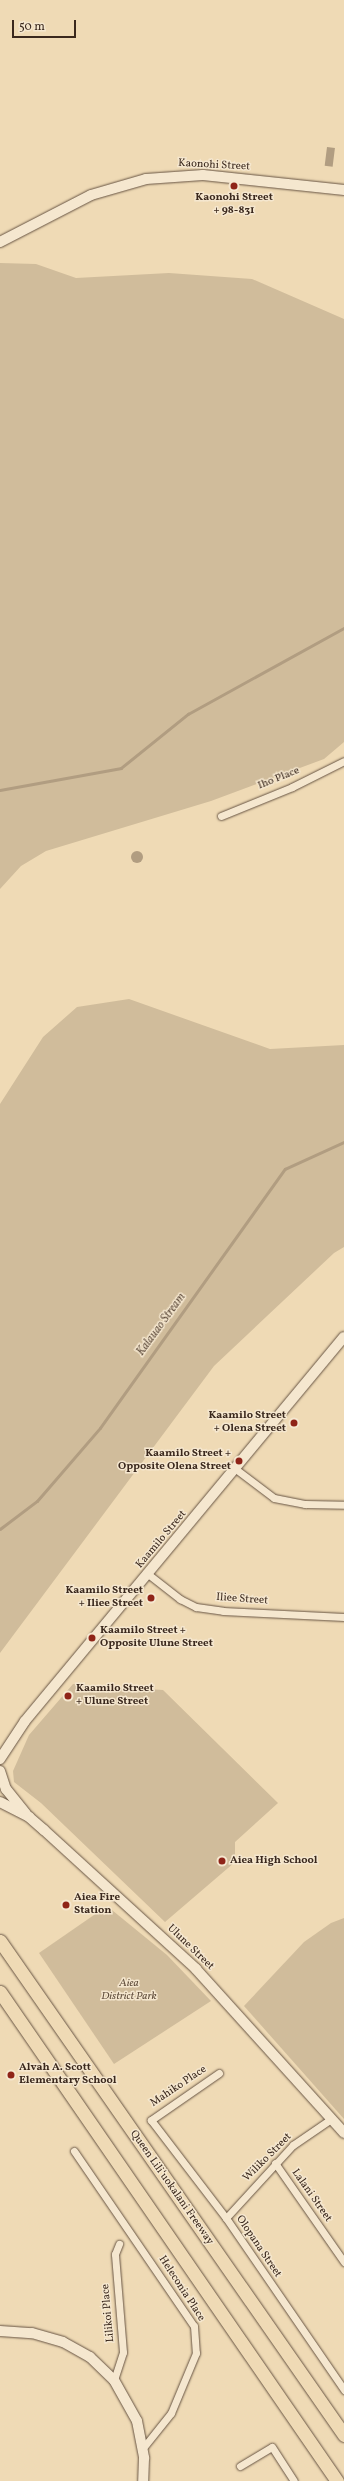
<!DOCTYPE html>
<meta charset="utf-8">
<style>
body{margin:0}
#map{position:relative;width:344px;height:2481px;overflow:hidden;background:#efdab5;font-family:Vollkorn,serif}
div>[style]{position:absolute}
.green>*{inset:0;background:#d0bc9b}
.water>*{inset:0;background:#b19d81;transform-origin:0 0}
.round{border-radius:50%}
.stream>*{height:2.5px;margin:-1.25px;padding:0 1.25px;transform-origin:1.25px;border-radius:1.25px;background:#b19d81}
.roads{filter:drop-shadow(0 0 1px #675443) drop-shadow(0 0 1px #675443)}
.street>*{height:7px;margin:-3.5px;padding:0 3.5px;transform-origin:3.5px;border-radius:3.5px;background:#f5e7cf}
.secondary>*{height:10px;margin:-5px;padding:0 5px;transform-origin:5px;border-radius:5px;background:#f5e7cf}
.highway>*{height:13px;margin:-6.5px;padding:0 6.5px;transform-origin:6.5px;border-radius:6.5px;background:#efdab5}
.dots>*{width:11px;height:11px;translate:-50% -50%;box-sizing:border-box;border:2px solid #f5e7cf;border-radius:50%}
span{translate:-50% -50%;white-space:nowrap;text-align:center;line-height:1.15;-webkit-text-stroke:3px #f5e7cf;paint-order:stroke}
.street-label{font-size:11px;color:#3a281d}
.poi-label{font-size:11px;color:#3a281d;font-weight:700}
.right{translate:-100% -50%;text-align:right}
.left{translate:0 -50%;text-align:left}
.park-label{font-size:11px;color:#604d3c;font-style:italic}
.water-label{font-size:12px;color:#5e4b3b;font-style:italic}
.scale{position:absolute;left:12px;top:20px;width:64px;height:18px;box-sizing:border-box;border:2px solid #3a281d;border-top:0;padding-left:5px;font-size:12px;line-height:14px;white-space:nowrap;color:#3a281d;-webkit-text-stroke:3px #f5e7cf;paint-order:stroke}
</style>
<div id="map">
<div class="green">
<div style="clip-path:polygon(0 263px,36px 264px,76px 278px,169px 273px,252px 279px,344px 319px,344px 742px,324px 759px,211px 801px,46px 851px,21px 866px,0 889px)"></div>
<div style="clip-path:polygon(129px 999px,270px 1049px,344px 1045px,344px 1247px,334px 1253px,214px 1366px,0 1653px,0 1104px,43px 1037px,77px 1007px)"></div>
<div style="clip-path:polygon(73px 1684px,163px 1690px,278px 1803px,235px 1842px,235px 1862px,165px 1922px,41px 1803px,14px 1782px,13px 1771px,29px 1735px)"></div>
<div style="clip-path:polygon(107px 1906px,167px 1955px,211px 2001px,114px 2064px,39px 1953px)"></div>
<div style="clip-path:polygon(344px 1918px,344px 2119px,244px 2006px,304px 1942px,331px 1923px)"></div>
</div>
<div class="water">
<div style="left:327px;top:147px;width:8px;height:19px;rotate:7deg"></div>
<div class="round" style="left:131px;top:851px;width:12px;height:12px"></div>
</div>
<div class="stream">
<div style="left:0;top:790px;width:123px;rotate:-10.3deg"></div>
<div style="left:121px;top:768px;width:86px;rotate:-38.9deg"></div>
<div style="left:188px;top:714px;width:178px;rotate:-28.9deg"></div>
<div style="left:0;top:1529px;width:46px;rotate:-37.1deg"></div>
<div style="left:37px;top:1501px;width:96px;rotate:-49.2deg"></div>
<div style="left:100px;top:1428px;width:318px;rotate:-54.5deg"></div>
<div style="left:285px;top:1169px;width:65px;rotate:-24.6deg"></div>
</div>
<div class="roads">
<div class="street">
<div style="left:221px;top:816px;width:77px;rotate:-22.2deg"></div>
<div style="left:292px;top:787px;width:58px;rotate:-26.6deg"></div>
<div style="left:237px;top:1470px;width:46px;rotate:37.1deg"></div>
<div style="left:274px;top:1498px;width:32px;rotate:11deg"></div>
<div style="left:305px;top:1504px;width:39px;rotate:1deg"></div>
<div style="left:148px;top:1574px;width:41px;rotate:38deg"></div>
<div style="left:180px;top:1599px;width:18px;rotate:27deg"></div>
<div style="left:196px;top:1607px;width:27px;rotate:8deg"></div>
<div style="left:223px;top:1611px;width:121px;rotate:2.8deg"></div>
<div style="left:219px;top:2073px;width:83px;rotate:145.3deg"></div>
<div style="left:151px;top:2120px;width:123px;rotate:52.6deg"></div>
<div style="left:226px;top:2218px;width:209px;rotate:55.5deg"></div>
<div style="left:74px;top:2151px;width:212px;rotate:55.6deg"></div>
<div style="left:194px;top:2326px;width:27px;rotate:86deg"></div>
<div style="left:196px;top:2353px;width:65px;rotate:112.6deg"></div>
<div style="left:171px;top:2413px;width:45px;rotate:128.7deg"></div>
<div style="left:275px;top:2163px;width:121px;rotate:55.1deg"></div>
<div style="left:226px;top:2218px;width:99px;rotate:-47.5deg"></div>
<div style="left:293px;top:2145px;width:46px;rotate:-34.4deg"></div>
<div style="left:114px;top:2380px;width:29px;rotate:-72deg"></div>
<div style="left:123px;top:2352px;width:98px;rotate:-94.7deg"></div>
<div style="left:115px;top:2254px;width:11px;rotate:-68deg"></div>
<div style="left:240px;top:2466px;width:37px;rotate:-31deg"></div>
<div style="left:272px;top:2447px;width:40px;rotate:57.1deg"></div>
</div>
<div class="secondary">
<div style="left:0;top:242px;width:102px;rotate:-27.3deg"></div>
<div style="left:91px;top:195px;width:57px;rotate:-16.2deg"></div>
<div style="left:146px;top:179px;width:57px;rotate:-4deg"></div>
<div style="left:203px;top:175px;width:142px;rotate:6.1deg"></div>
<div style="left:0;top:1759px;width:45px;rotate:-56.7deg"></div>
<div style="left:25px;top:1721px;width:499px;rotate:-50.3deg"></div>
<div style="left:0;top:1771px;width:19px;rotate:72deg"></div>
<div style="left:6px;top:1789px;width:32px;rotate:51deg"></div>
<div style="left:0;top:1802px;width:33px;rotate:27deg"></div>
<div style="left:29px;top:1817px;width:20px;rotate:41deg"></div>
<div style="left:44px;top:1830px;width:206px;rotate:42.4deg"></div>
<div style="left:196px;top:1969px;width:221px;rotate:47.9deg"></div>
<div style="left:0;top:2331px;width:32px;rotate:4deg"></div>
<div style="left:32px;top:2333px;width:32px;rotate:16deg"></div>
<div style="left:63px;top:2342px;width:31px;rotate:29deg"></div>
<div style="left:90px;top:2357px;width:33px;rotate:44deg"></div>
<div style="left:114px;top:2380px;width:47px;rotate:60.7deg"></div>
<div style="left:137px;top:2421px;width:38px;rotate:79deg"></div>
<div style="left:144px;top:2458px;width:23px;rotate:92deg"></div>
</div>
<div class="highway">
<div style="left:0;top:1941px;width:602px;rotate:55.15deg"></div>
<div style="left:0;top:1992px;width:594px;rotate:55.43deg"></div>
</div>
</div>
<div class="dots">
<div style="left:234px;top:186px;background:#8f2418"></div>
<div style="left:294px;top:1423px;background:#8f2418"></div>
<div style="left:239px;top:1461px;background:#8f2418"></div>
<div style="left:151px;top:1598px;background:#8f2418"></div>
<div style="left:92px;top:1638px;background:#8f2418"></div>
<div style="left:68px;top:1696px;background:#8f2418"></div>
<div style="left:222px;top:1861px;background:#8f2418"></div>
<div style="left:66px;top:1905px;background:#8f2418"></div>
<div style="left:11px;top:2075px;background:#8f2418"></div>
</div>
<div class="street-label">
<span style="left:214px;top:166px;rotate:3deg">Kaonohi Street</span>
<span style="left:279px;top:779px;rotate:-22deg">Iho Place</span>
<span style="left:162px;top:1540px;rotate:-50deg">Kaamilo Street</span>
<span style="left:242px;top:1600px;rotate:4deg">Iliee Street</span>
<span style="left:190px;top:1948px;rotate:44deg">Ulune Street</span>
<span style="left:179px;top:2087px;rotate:-34deg">Mahiko Place</span>
<span style="left:268px;top:2158px;rotate:-45deg">Wiliko Street</span>
<span style="left:171px;top:2188px;rotate:55deg">Queen Liliʻuokalani Freeway</span>
<span style="left:311px;top:2196px;rotate:55deg">Lalani Street</span>
<span style="left:258px;top:2247px;rotate:56deg">Olopana Street</span>
<span style="left:181px;top:2289px;rotate:57deg">Heleconia Place</span>
<span style="left:109px;top:2313px;rotate:-95deg">Lilikoi Place</span>
</div>
<div class="poi-label">
<span style="left:234px;top:205px">Kaonohi Street<br>+ 98-831</span>
<span class="right" style="left:286px;top:1423px">Kaamilo Street<br>+ Olena Street</span>
<span class="right" style="left:231px;top:1461px">Kaamilo Street +<br>Opposite Olena Street</span>
<span class="right" style="left:143px;top:1598px">Kaamilo Street<br>+ Iliee Street</span>
<span class="left" style="left:100px;top:1638px">Kaamilo Street +<br>Opposite Ulune Street</span>
<span class="left" style="left:76px;top:1696px">Kaamilo Street<br>+ Ulune Street</span>
<span class="left" style="left:230px;top:1861px">Aiea High School</span>
<span class="left" style="left:74px;top:1905px">Aiea Fire<br>Station</span>
<span class="left" style="left:19px;top:2075px">Alvah A. Scott<br>Elementary School</span>
</div>
<div class="park-label">
<span style="left:129px;top:1991px">Aiea<br>District Park</span>
</div>
<div class="water-label">
<span style="left:162px;top:1325px;rotate:-54deg">Kalauao Stream</span>
</div>
<div class="scale">50 m</div>
</div>
